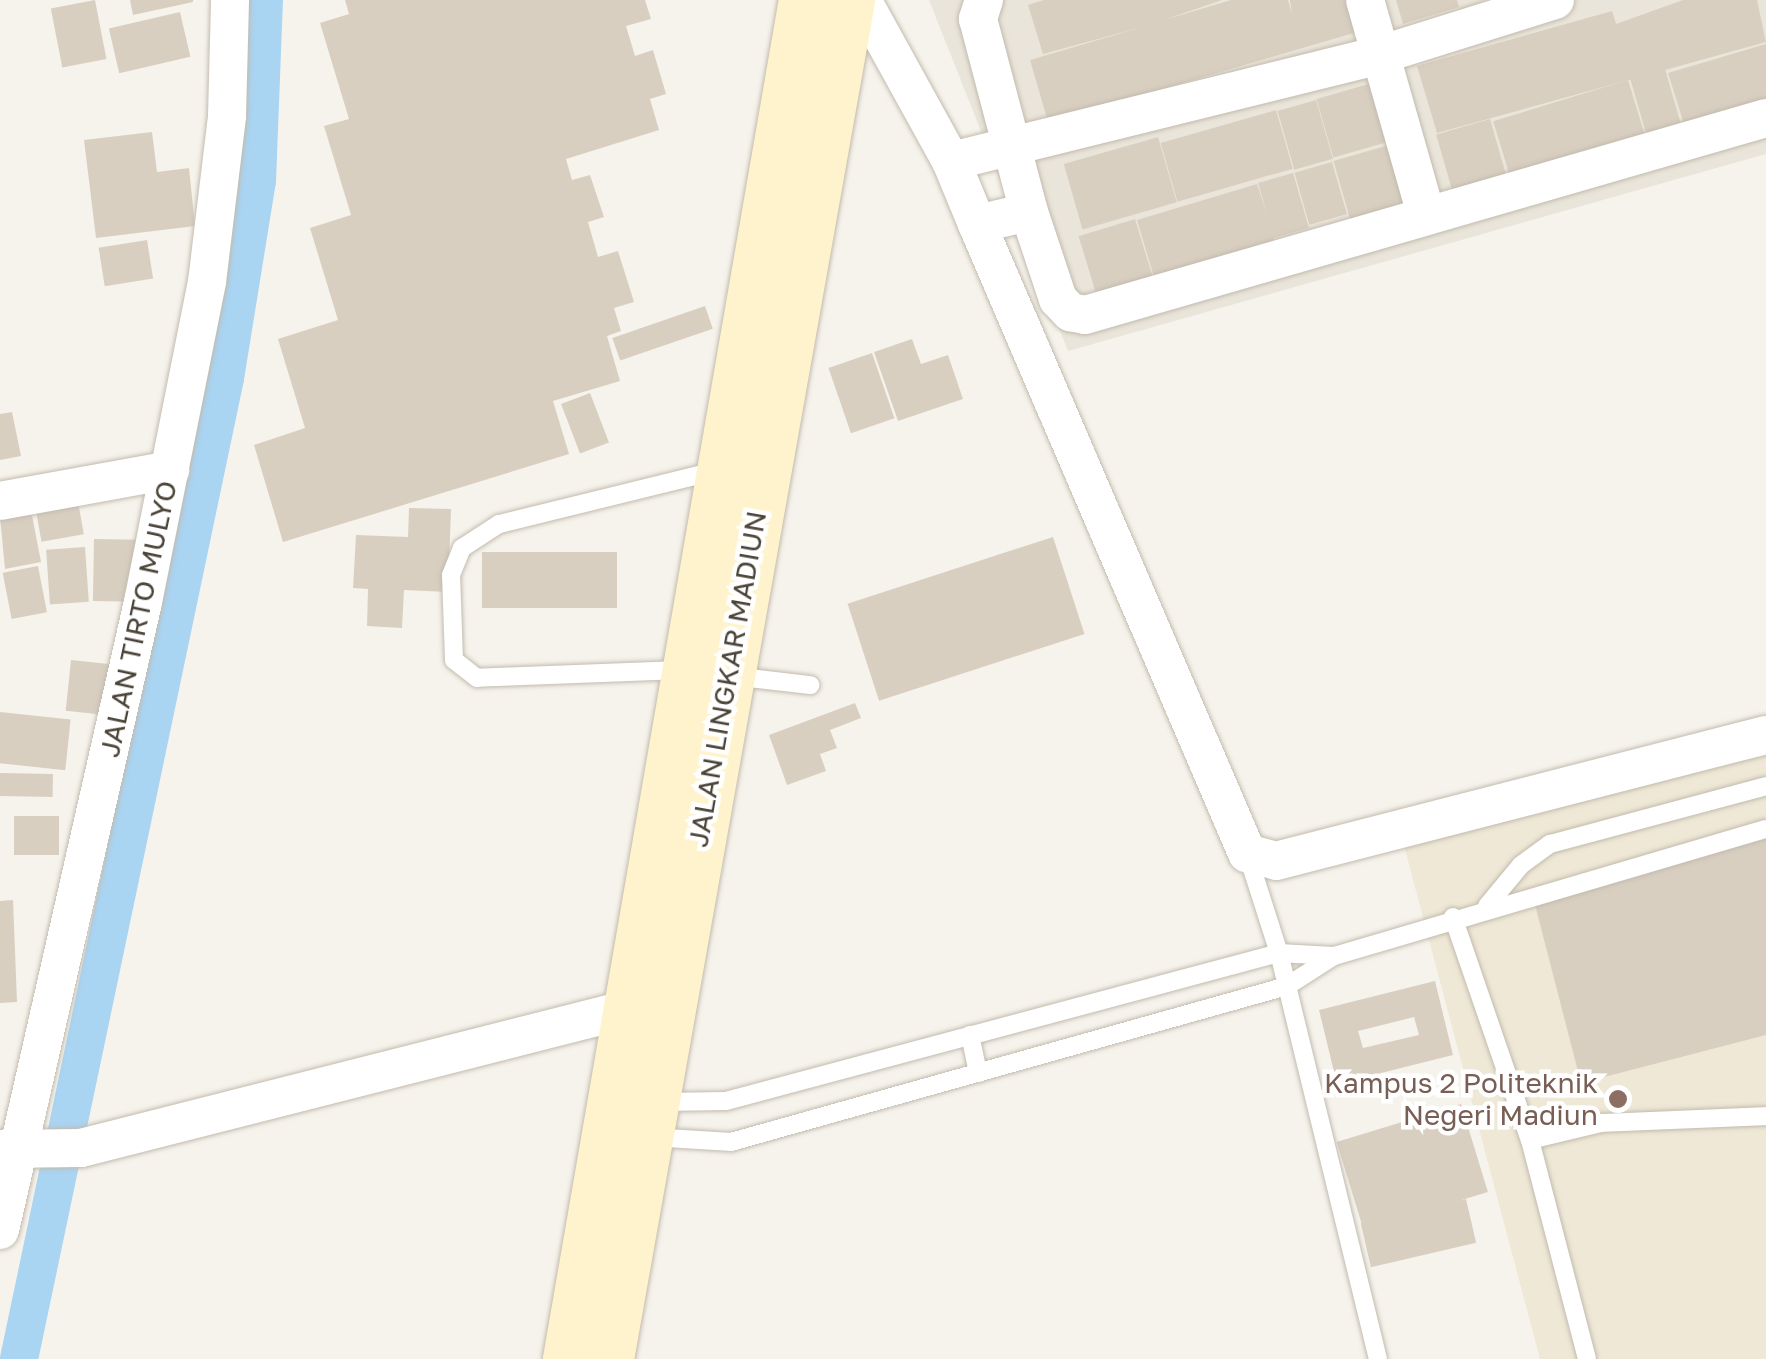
<!DOCTYPE html>
<style>
body{margin:0}
#map{position:relative;width:1766px;height:1359px;overflow:hidden;background:#f6f3ec;font-family:"Golos Text",sans-serif}
div>[style]{position:absolute}
.residential>*{inset:0;background:#eae5da}
.education>*{inset:0;background:#efe8d6}
.canal>*{height:38px;margin:-19px;padding:0 19px;transform-origin:19px;border-radius:19px;background:#a9d4f2}
.building>*{inset:0;background:#d8cfc1;transform-origin:0 0}
.roads{filter:drop-shadow(0 0 2px #c2bbae) drop-shadow(0 0 2px #c2bbae)}
.lane>*{height:18px;margin:-9px;padding:0 9px;transform-origin:9px;border-radius:9px;background:#fff}
.street>*{height:38px;margin:-19px;padding:0 19px;transform-origin:19px;border-radius:19px;background:#fff}
.secondary>*{height:52px;margin:-26px;padding:0 26px;transform-origin:26px;border-radius:26px;background:#fff3cd}
.dots>*{width:28px;height:28px;translate:-50% -50%;box-sizing:border-box;border:5px solid #fff;border-radius:50%}
span{translate:-50% -50%;white-space:nowrap;text-align:center;line-height:1.15;-webkit-text-stroke:9px #fff;paint-order:stroke}
.street-label{font-size:28px;color:#4b4439}
.education-label{font-size:28px;color:#785e54}
.right{translate:-100% -50%;text-align:right}
</style>
<div id="map">
<div class="residential">
<div style="clip-path:polygon(929px 0,1766px 0,1766px 154px,1068px 351px)"></div>
</div>
<div class="education">
<div style="clip-path:polygon(1766px 746px,1766px 1359px,1540px 1359px,1402px 838px)"></div>
</div>
<div class="canal">
<div style="left:19px;top:1359px;width:1002px;rotate:-78.14deg"></div>
<div style="left:225px;top:378px;width:200px;rotate:-80.8deg"></div>
<div style="left:257px;top:181px;width:181px;rotate:-87.8deg"></div>
</div>
<div class="building">
<div style="left:95px;top:0;width:60px;height:45px;rotate:79deg"></div>
<div style="clip-path:polygon(130px 0,193px 0,193px 2px,133px 15px)"></div>
<div style="clip-path:polygon(345px 0,645px 0,651px 19px,626px 26px,635px 56px,653px 50px,666px 94px,650px 99px,659px 130px,566px 159px,572px 180px,590px 175px,604px 217px,588px 222px,598px 257px,618px 251px,634px 302px,614px 308px,621px 331px,607px 336px,620px 381px,553px 401px,569px 454px,283px 542px,254px 445px,305px 428px,278px 339px,338px 320px,310px 228px,351px 215px,324px 126px,349px 119px,320px 23px,349px 14px)"></div>
<div style="clip-path:polygon(1044px 0,1222px 0,1164px 20px,1231px 0,1288px 0,1292px 14px,1290px 0,1352px 0,1361px 31px,1048px 122px,1030px 60px,1142px 27px,1043px 54px,1028px 5px)"></div>
<div style="clip-path:polygon(1396px 0,1457px 0,1459px 7px,1403px 24px)"></div>
<div style="clip-path:polygon(1683px 0,1757px 0,1766px 42px,1437px 133px,1417px 66px,1612px 11px,1616px 24px)"></div>
<div style="left:180px;top:12px;width:46px;height:73px;rotate:77deg"></div>
<div style="clip-path:polygon(1766px 44px,1766px 102px,1684px 124px,1668px 73px)"></div>
<div style="left:1665px;top:69px;width:58px;height:36px;rotate:74deg"></div>
<div style="left:1628px;top:80px;width:56px;height:141px;rotate:73deg"></div>
<div style="left:1379px;top:81px;width:61px;height:65px;rotate:74deg"></div>
<div style="left:1316px;top:100px;width:61px;height:40px;rotate:74deg"></div>
<div style="left:1276px;top:110px;width:61px;height:120px;rotate:74deg"></div>
<div style="left:1490px;top:119px;width:57px;height:56px;rotate:74deg"></div>
<div style="clip-path:polygon(152px 132px,157px 172px,189px 168px,195px 226px,96px 238px,84px 140px)"></div>
<div style="left:1158px;top:137px;width:68px;height:98px;rotate:74deg"></div>
<div style="left:1396px;top:143px;width:63px;height:65px;rotate:74deg"></div>
<div style="left:1332px;top:162px;width:54px;height:39px;rotate:74deg"></div>
<div style="clip-path:polygon(1293px 173px,1309px 228px,1273px 238px,1277px 251px,1157px 287px,1137px 220px,1257px 184px,1267px 214px,1258px 183px)"></div>
<div style="left:1135px;top:219px;width:70px;height:59px;rotate:73deg"></div>
<div style="left:147px;top:240px;width:39px;height:49px;rotate:81deg"></div>
<div style="left:705px;top:306px;width:24px;height:98px;rotate:71deg"></div>
<div style="clip-path:polygon(912px 339px,921px 364px,948px 355px,963px 399px,898px 421px,874px 352px)"></div>
<div style="left:872px;top:353px;width:69px;height:46px;rotate:71deg"></div>
<div style="left:590px;top:393px;width:53px;height:31px;rotate:69deg"></div>
<div style="clip-path:polygon(12px 412px,21px 456px,0 460px,0 414px)"></div>
<div style="left:76px;top:490px;width:45px;height:43px;rotate:80deg"></div>
<div style="clip-path:polygon(409px 508px,451px 509px,448px 592px,404px 590px,402px 628px,367px 626px,368px 589px,353px 588px,356px 535px,408px 537px)"></div>
<div style="clip-path:polygon(31px 510px,41px 562px,5px 569px,0 517px)"></div>
<div style="left:1053px;top:537px;width:102px;height:216px;rotate:72deg"></div>
<div style="left:94px;top:539px;width:43px;height:62px;rotate:1deg"></div>
<div style="left:85px;top:547px;width:55px;height:39px;rotate:86deg"></div>
<div style="left:482px;top:552px;width:135px;height:56px"></div>
<div style="left:38px;top:566px;width:47px;height:36px;rotate:79deg"></div>
<div style="left:71px;top:660px;width:40px;height:51px;rotate:6deg"></div>
<div style="clip-path:polygon(855px 703px,861px 718px,830px 730px,837px 748px,820px 754px,826px 771px,787px 785px,769px 735px)"></div>
<div style="left:0;top:712px;width:71px;height:51px;rotate:6deg"></div>
<div style="left:0;top:773px;width:53px;height:23px;rotate:1deg"></div>
<div style="left:14px;top:816px;width:45px;height:39px"></div>
<div style="clip-path:polygon(1766px 836px,1766px 1035px,1581px 1083px,1533px 897px)"></div>
<div style="clip-path:polygon(13px 900px,17px 1002px,0 1003px,0 901px)"></div>
<div style="clip-path:polygon(evenodd,1435px 981px,1453px 1055px,1337px 1084px,1319px 1010px,1435px 981px,1414px 1017px,1419px 1035px,1363px 1048px,1358px 1031px,1414px 1017px)"></div>
<div style="left:1461px;top:1104px;width:92px;height:130px;rotate:73deg"></div>
<div style="left:1466px;top:1199px;width:45px;height:108px;rotate:77deg"></div>
</div>
<div class="roads">
<div class="lane">
<div style="left:681px;top:670px;width:204px;rotate:177.8deg"></div>
<div style="left:477px;top:678px;width:29px;rotate:-142deg"></div>
<div style="left:454px;top:660px;width:85px;rotate:-92deg"></div>
<div style="left:451px;top:575px;width:29px;rotate:-68deg"></div>
<div style="left:462px;top:548px;width:44px;rotate:-33deg"></div>
<div style="left:499px;top:524px;width:227px;rotate:-13.8deg"></div>
<div style="left:732px;top:676px;width:79px;rotate:6.6deg"></div>
<div style="left:1247px;top:853px;width:105px;rotate:72.3deg"></div>
<div style="left:1279px;top:953px;width:418px;rotate:76.3deg"></div>
<div style="left:1487px;top:906px;width:53px;rotate:-50.3deg"></div>
<div style="left:1521px;top:865px;width:36px;rotate:-36deg"></div>
<div style="left:1550px;top:844px;width:224px;rotate:-15deg"></div>
<div style="left:1453px;top:917px;width:236px;rotate:71deg"></div>
<div style="left:1530px;top:1140px;width:226px;rotate:75.4deg"></div>
<div style="left:970px;top:1035px;width:39px;rotate:78deg"></div>
<div style="left:659px;top:1102px;width:67px;rotate:-0.9deg"></div>
<div style="left:726px;top:1101px;width:572px;rotate:-14.98deg"></div>
<div style="left:1279px;top:953px;width:54px;rotate:3.2deg"></div>
<div style="left:651px;top:1137px;width:80px;rotate:3.6deg"></div>
<div style="left:731px;top:1142px;width:577px;rotate:-15.67deg"></div>
<div style="left:1287px;top:986px;width:56px;rotate:-32.6deg"></div>
<div style="left:1334px;top:956px;width:450px;rotate:-16.4deg"></div>
<div style="left:1530px;top:1140px;width:73px;rotate:-13.5deg"></div>
<div style="left:1601px;top:1123px;width:165px;rotate:-2.4deg"></div>
</div>
<div class="street">
<div style="left:862px;top:0;width:184px;rotate:61.1deg"></div>
<div style="left:984px;top:0;width:20px;rotate:108deg"></div>
<div style="left:978px;top:19px;width:200px;rotate:75.2deg"></div>
<div style="left:1365px;top:0;width:223px;rotate:74.1deg"></div>
<div style="left:1555px;top:0;width:183px;rotate:162.6deg"></div>
<div style="left:1380px;top:55px;width:442px;rotate:166.1deg"></div>
<div style="left:951px;top:161px;width:68px;rotate:67.6deg"></div>
<div style="left:977px;top:224px;width:53px;rotate:-13deg"></div>
<div style="left:1029px;top:212px;width:92px;rotate:71.6deg"></div>
<div style="left:1058px;top:299px;width:18px;rotate:47deg"></div>
<div style="left:1070px;top:312px;width:15px;rotate:11deg"></div>
<div style="left:1085px;top:315px;width:709px;rotate:-16.13deg"></div>
<div style="left:977px;top:224px;width:685px;rotate:66.77deg"></div>
<div style="left:1247px;top:853px;width:30px;rotate:15deg"></div>
<div style="left:1276px;top:861px;width:506px;rotate:-14.42deg"></div>
<div style="left:0;top:501px;width:173px;rotate:-10.3deg"></div>
<div style="left:0;top:1149px;width:81px;rotate:-0.7deg"></div>
<div style="left:81px;top:1148px;width:569px;rotate:-14.26deg"></div>
<div style="left:0;top:1230px;width:644px;rotate:-77.17deg"></div>
<div style="left:143px;top:602px;width:326px;rotate:-78.7deg"></div>
<div style="left:207px;top:282px;width:167px;rotate:-83.1deg"></div>
<div style="left:227px;top:116px;width:116px;rotate:-88.5deg"></div>
</div>
<div class="secondary">
<div style="left:569px;top:1359px;width:1379px;rotate:-80.15deg"></div>
<div style="left:608px;top:1359px;width:1380px;rotate:-79.94deg"></div>
</div>
</div>
<div class="dots">
<div style="left:1618px;top:1099px;background:#8d6e63"></div>
</div>
<div class="street-label">
<span style="left:138px;top:619px;rotate:-78deg">JALAN TIRTO MULYO</span>
<span style="left:727px;top:679px;rotate:-80deg">JALAN LINGKAR MADIUN</span>
</div>
<div class="education-label">
<span class="right" style="left:1598px;top:1099px">Kampus 2 Politeknik<br>Negeri Madiun</span>
</div>
</div>
